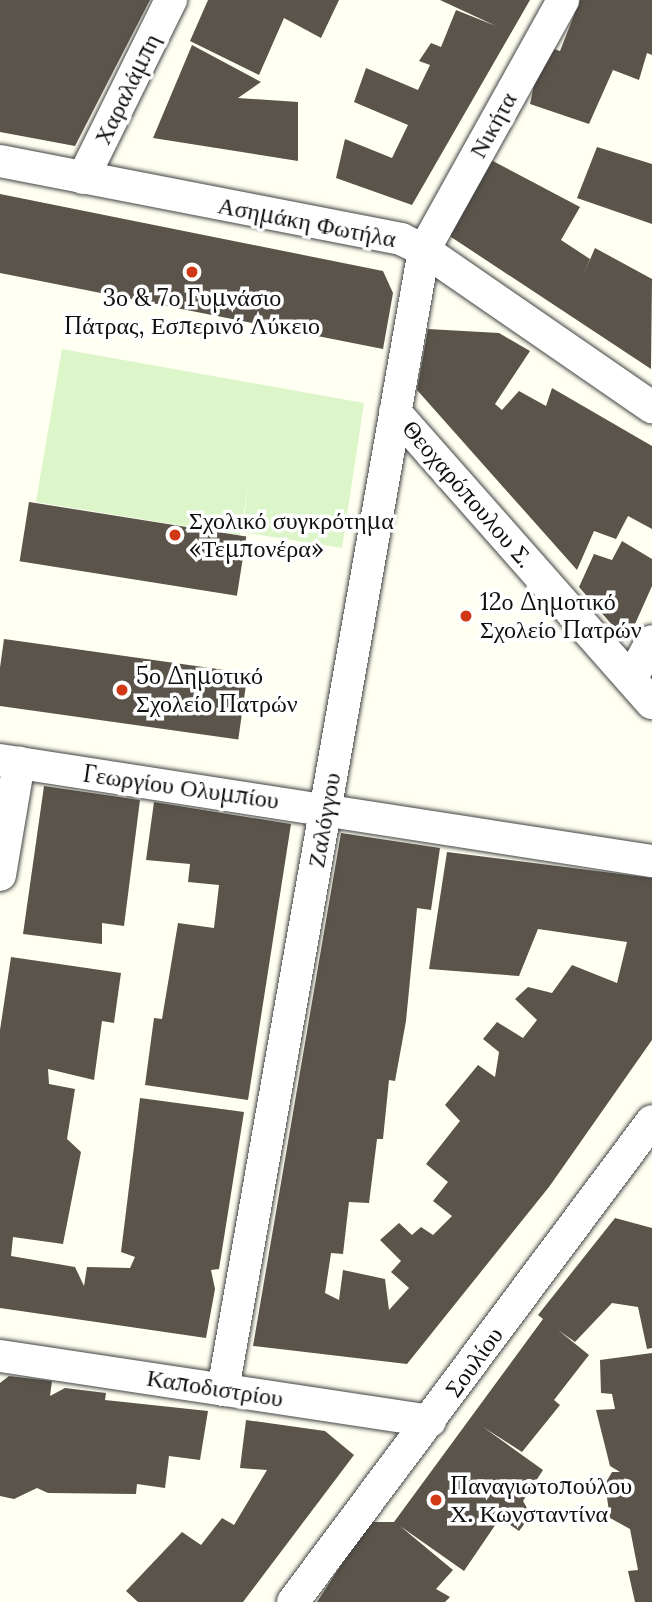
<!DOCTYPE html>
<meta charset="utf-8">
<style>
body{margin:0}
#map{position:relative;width:652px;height:1602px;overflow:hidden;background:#fffff2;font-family:Lora,serif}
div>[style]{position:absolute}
.pitch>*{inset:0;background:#dcf5c9}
.building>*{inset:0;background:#5a544a;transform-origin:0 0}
.roads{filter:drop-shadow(0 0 2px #434343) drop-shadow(0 0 2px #434343)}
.street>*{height:32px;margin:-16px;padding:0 16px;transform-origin:16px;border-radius:16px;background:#fff}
.dots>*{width:19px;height:19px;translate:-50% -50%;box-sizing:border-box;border:4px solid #fff;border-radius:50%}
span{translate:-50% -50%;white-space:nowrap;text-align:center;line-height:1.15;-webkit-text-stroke:7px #fff;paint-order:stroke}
.street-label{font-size:24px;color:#101010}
.poi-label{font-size:24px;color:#101010}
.left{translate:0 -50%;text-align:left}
</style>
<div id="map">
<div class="pitch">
<div style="clip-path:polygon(62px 349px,364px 403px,342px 548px,242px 532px,249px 481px,240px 535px,36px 502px)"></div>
</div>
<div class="building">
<div style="clip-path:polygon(0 0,150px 0,75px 146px,0 132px)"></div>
<div style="clip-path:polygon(208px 0,339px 0,321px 38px,284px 18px,259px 75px,190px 41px)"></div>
<div style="clip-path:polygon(440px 0,530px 0,412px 205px,336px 178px,345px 139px,392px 158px,408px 125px,354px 102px,366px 68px,418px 90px,430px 65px,419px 61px,431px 43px,441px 47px,456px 10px,496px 26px)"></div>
<div style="clip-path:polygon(580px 0,652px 0,652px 55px,647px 53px,639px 80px,613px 70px,589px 124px,530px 104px,535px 80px,551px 48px,560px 51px)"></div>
<div style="clip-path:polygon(192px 45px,261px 82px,238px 98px,298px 102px,298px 161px,153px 138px)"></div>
<div style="clip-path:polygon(597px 147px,652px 164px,652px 224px,577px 198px)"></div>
<div style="clip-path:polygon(491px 160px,580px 207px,561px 240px,590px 259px,582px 278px,595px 248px,652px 279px,651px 369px,448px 235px)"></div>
<div style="clip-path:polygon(0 194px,383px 271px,393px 293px,383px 349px,0 273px)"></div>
<div style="clip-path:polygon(428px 329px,499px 333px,530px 351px,495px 404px,502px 410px,519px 391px,546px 406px,552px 388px,652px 446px,652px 529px,628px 516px,616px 539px,594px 531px,577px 570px,417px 390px)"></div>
<div style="left:29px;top:502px;width:220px;height:60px;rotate:9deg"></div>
<div style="clip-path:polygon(622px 541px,652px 559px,652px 586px,627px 642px,579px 587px,594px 554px,612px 560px)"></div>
<div style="left:4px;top:639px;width:246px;height:67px;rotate:8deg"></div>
<div style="clip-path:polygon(44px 786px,140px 800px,124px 926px,102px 923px,102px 944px,23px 934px)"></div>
<div style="clip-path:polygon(154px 802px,291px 824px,248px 1100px,145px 1085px,154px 1018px,162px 1019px,178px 923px,214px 928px,219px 885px,188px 882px,190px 864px,146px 860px)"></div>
<div style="clip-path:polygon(341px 833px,440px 848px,431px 910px,417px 908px,406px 1021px,395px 1081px,389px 1080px,383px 1139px,377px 1139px,369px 1203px,349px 1202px,343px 1254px,331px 1253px,325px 1293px,339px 1300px,343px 1270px,385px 1279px,389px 1310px,409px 1288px,391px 1272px,401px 1261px,380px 1240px,399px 1223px,412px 1235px,421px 1227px,433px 1235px,452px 1216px,433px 1201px,448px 1182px,426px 1164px,460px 1121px,445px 1105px,478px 1065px,495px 1077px,499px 1052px,483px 1039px,497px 1022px,523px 1038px,537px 1020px,515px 999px,528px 987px,552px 993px,572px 965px,617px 983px,627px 942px,538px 929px,519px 976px,429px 969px,447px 852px,652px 878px,652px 1040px,549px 1187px,407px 1364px,253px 1346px)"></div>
<div style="clip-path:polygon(11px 957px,121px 973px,114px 1023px,102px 1021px,94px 1080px,48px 1069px,49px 1084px,75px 1089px,67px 1139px,81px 1152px,63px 1244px,13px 1237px,11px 1256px,75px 1267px,84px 1286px,87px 1267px,130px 1268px,135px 1257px,121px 1252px,140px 1098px,244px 1112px,219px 1269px,211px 1270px,215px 1289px,206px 1338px,0 1308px,0 1030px)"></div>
<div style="clip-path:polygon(615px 1218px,652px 1228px,652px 1348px,647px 1349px,638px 1307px,612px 1303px,575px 1342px,558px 1330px,589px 1355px,554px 1400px,560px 1405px,522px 1452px,483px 1427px,543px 1470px,523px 1501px,531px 1515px,519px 1531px,500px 1518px,464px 1571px,400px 1526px,453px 1570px,436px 1589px,450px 1597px,445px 1602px,317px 1602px,369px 1522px,394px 1522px,543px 1319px,538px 1315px)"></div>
<div style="clip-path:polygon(652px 1353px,652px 1602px,635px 1602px,628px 1571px,638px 1570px,630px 1529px,610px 1518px,605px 1484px,612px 1472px,620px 1472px,610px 1466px,596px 1410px,615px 1409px,612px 1394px,601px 1393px,600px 1360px)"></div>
<div style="clip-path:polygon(9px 1376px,52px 1381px,50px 1396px,65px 1388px,106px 1393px,105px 1400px,208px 1411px,200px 1460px,169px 1456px,165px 1488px,137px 1484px,136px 1494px,48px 1493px,37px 1488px,14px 1499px,0 1496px,0 1383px)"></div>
<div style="clip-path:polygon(246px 1420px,325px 1431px,354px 1455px,243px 1602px,138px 1602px,126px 1591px,182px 1532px,201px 1545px,222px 1518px,234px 1525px,267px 1470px,240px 1468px)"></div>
</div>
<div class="roads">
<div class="street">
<div style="left:0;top:161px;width:409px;rotate:11deg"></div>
<div style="left:401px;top:239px;width:25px;rotate:26deg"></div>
<div style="left:424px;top:250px;width:277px;rotate:34.6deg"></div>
<div style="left:83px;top:178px;width:199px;rotate:-63.7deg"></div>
<div style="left:395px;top:412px;width:388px;rotate:48.6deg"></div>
<div style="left:631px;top:679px;width:43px;rotate:-61.1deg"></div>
<div style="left:0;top:760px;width:660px;rotate:8.81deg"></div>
<div style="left:0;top:875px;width:114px;rotate:-80.4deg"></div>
<div style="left:0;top:1356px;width:435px;rotate:8.6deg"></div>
<div style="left:223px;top:1390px;width:1158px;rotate:-80deg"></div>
<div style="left:424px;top:250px;width:286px;rotate:-60.9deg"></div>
<div style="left:293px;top:1602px;width:600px;rotate:-53.26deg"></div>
</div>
</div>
<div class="dots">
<div style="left:192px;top:272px;background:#d13916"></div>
<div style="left:175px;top:535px;background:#d13916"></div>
<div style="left:466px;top:616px;background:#d13916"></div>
<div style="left:122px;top:690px;background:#d13916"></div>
<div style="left:436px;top:1500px;background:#d13916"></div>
</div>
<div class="street-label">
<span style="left:127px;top:89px;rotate:-64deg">Χαραλάμπη</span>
<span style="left:493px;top:125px;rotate:-61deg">Νικήτα</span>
<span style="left:307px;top:222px;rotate:11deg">Ασημάκη Φωτήλα</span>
<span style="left:468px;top:494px;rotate:49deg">Θεοχαρόπουλου Σ.</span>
<span style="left:181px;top:787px;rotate:8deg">Γεωργίου Ολυμπίου</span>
<span style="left:324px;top:820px;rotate:-80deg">Ζαλόγγου</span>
<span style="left:474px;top:1362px;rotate:-54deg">Σουλίου</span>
<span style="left:215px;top:1388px;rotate:9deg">Καποδιστρίου</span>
</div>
<div class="poi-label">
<span style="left:192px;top:312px">3ο &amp; 7ο Γυμνάσιο<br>Πάτρας, Εσπερινό Λύκειο</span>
<span class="left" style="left:189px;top:535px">Σχολικό συγκρότημα<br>«Τεμπονέρα»</span>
<span class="left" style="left:480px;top:616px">12ο Δημοτικό<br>Σχολείο Πατρών</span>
<span class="left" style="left:136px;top:690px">5ο Δημοτικό<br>Σχολείο Πατρών</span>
<span class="left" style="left:450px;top:1500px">Παναγιωτοπούλου<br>Χ. Κωνσταντίνα</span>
</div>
</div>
